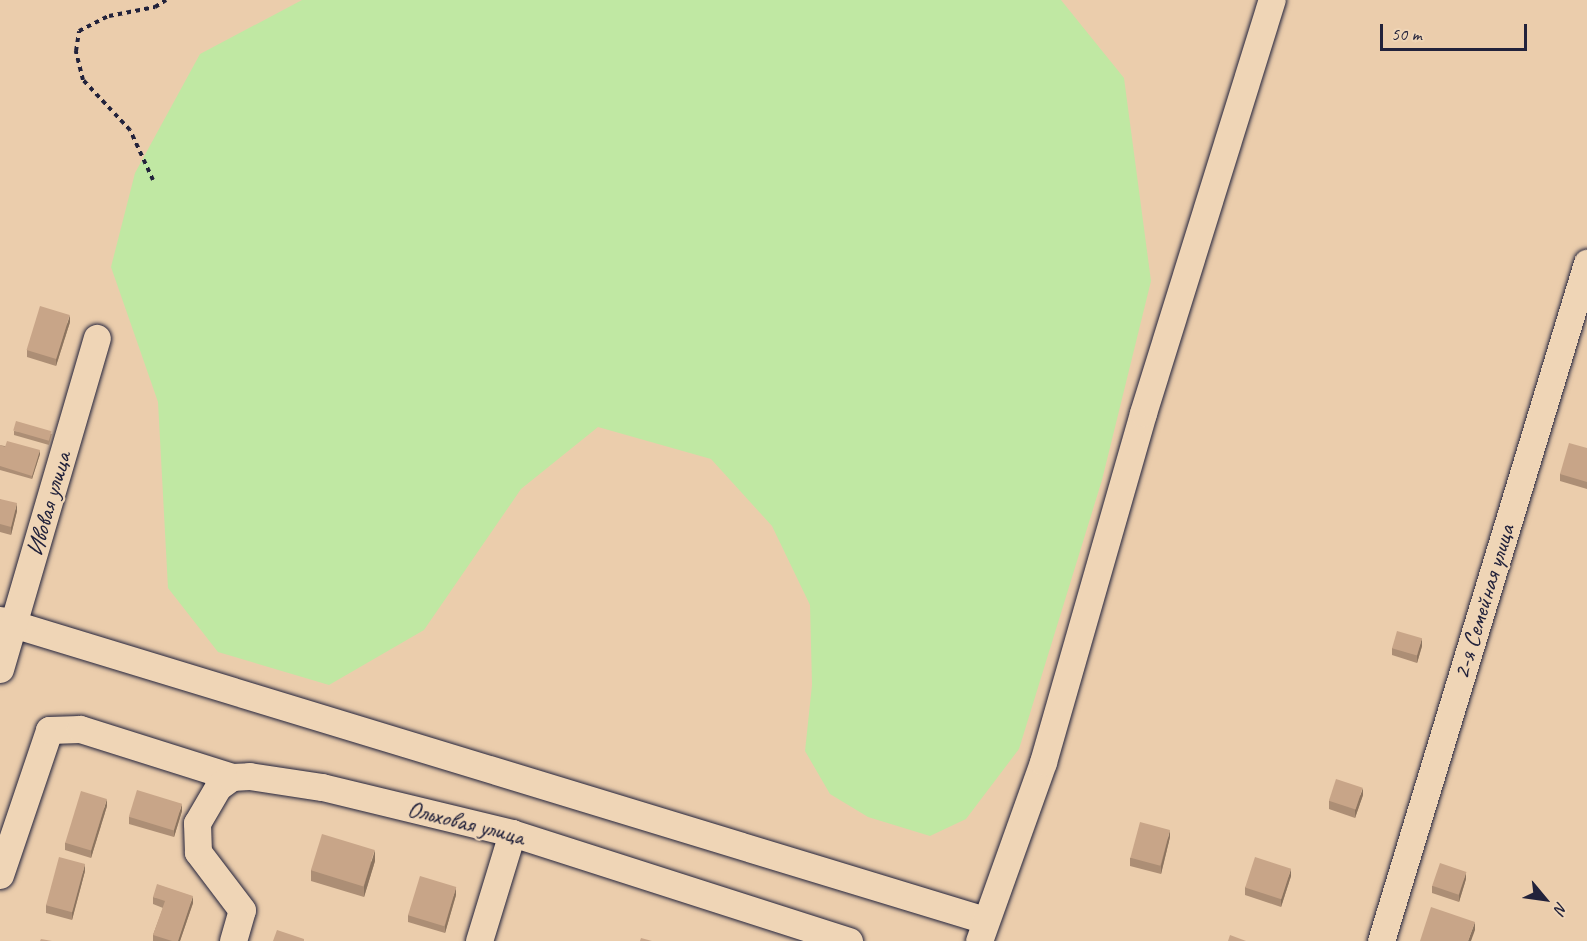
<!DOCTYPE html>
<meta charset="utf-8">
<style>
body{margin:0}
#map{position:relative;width:1587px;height:941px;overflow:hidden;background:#ebcdac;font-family:Caveat,sans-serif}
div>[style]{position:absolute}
.green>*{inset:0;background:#c0e8a3}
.path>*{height:4px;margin-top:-2px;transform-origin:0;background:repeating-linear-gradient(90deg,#22223b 0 4.5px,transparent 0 9px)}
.roads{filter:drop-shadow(0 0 2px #22223b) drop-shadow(0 0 2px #22223b)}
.minor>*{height:27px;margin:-13.5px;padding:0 13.5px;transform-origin:13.5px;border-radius:13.5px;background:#efd5b6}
.wall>*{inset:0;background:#ac8e75}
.shaded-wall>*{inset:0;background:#8c745f}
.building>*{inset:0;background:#c8a588;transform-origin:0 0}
span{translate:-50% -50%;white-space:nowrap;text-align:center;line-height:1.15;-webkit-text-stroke:4.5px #efd5b6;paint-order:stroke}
.street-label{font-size:24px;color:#22223b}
.north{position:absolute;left:1515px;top:869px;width:60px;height:60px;-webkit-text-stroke:4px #efd5b6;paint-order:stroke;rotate:119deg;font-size:16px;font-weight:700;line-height:24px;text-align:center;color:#22223b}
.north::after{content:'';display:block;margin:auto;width:21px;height:27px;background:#22223b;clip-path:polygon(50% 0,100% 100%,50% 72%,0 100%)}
.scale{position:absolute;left:1380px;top:24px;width:147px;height:27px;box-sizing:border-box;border:3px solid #22223b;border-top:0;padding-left:8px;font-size:18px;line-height:21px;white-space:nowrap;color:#22223b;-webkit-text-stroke:4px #efd5b6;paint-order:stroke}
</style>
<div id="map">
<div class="green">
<div style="clip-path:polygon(302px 0,1061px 0,1124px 78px,1151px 281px,1102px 480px,1019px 749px,966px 819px,930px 836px,868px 817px,830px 794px,805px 751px,812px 685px,810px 605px,772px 526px,711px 459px,598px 427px,521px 489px,424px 630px,329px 685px,218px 652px,168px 588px,158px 402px,111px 267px,135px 173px,200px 54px)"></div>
</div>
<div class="path">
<div style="left:153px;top:180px;width:55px;rotate:-114.7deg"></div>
<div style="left:130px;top:130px;width:69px;rotate:-133.2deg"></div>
<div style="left:83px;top:80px;width:30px;rotate:-104deg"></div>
<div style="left:76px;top:51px;width:20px;rotate:-81deg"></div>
<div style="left:79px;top:31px;width:34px;rotate:-27deg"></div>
<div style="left:109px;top:16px;width:47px;rotate:-11.1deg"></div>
<div style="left:155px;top:7px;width:13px;rotate:-32deg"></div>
</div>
<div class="roads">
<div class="minor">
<div style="left:0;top:620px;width:1030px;rotate:16.94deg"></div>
<div style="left:0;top:669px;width:345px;rotate:-73.7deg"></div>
<div style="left:0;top:875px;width:153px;rotate:-71.3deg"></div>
<div style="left:49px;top:730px;width:31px;rotate:-2deg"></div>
<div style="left:80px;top:729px;width:159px;rotate:17.5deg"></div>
<div style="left:233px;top:941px;width:32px;rotate:-74deg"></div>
<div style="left:242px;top:910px;width:73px;rotate:-127.2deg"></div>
<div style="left:198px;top:852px;width:29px;rotate:-92deg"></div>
<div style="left:197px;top:823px;width:42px;rotate:-59.7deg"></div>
<div style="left:218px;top:787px;width:17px;rotate:-36deg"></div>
<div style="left:232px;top:777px;width:17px;rotate:-3deg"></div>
<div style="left:249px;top:776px;width:74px;rotate:8.6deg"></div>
<div style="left:322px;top:787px;width:195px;rotate:13.6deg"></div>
<div style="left:512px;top:833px;width:354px;rotate:17.8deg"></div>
<div style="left:479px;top:941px;width:113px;rotate:-73deg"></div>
<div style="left:979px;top:941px;width:190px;rotate:-70.3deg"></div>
<div style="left:1043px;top:762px;width:363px;rotate:-74deg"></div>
<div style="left:1143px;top:413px;width:433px;rotate:-72.7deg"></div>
<div style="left:1381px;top:941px;width:709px;rotate:-73.1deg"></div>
</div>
</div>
<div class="wall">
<div style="clip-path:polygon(70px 322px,56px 366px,27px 357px,27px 350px)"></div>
<div style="clip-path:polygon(14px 431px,52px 434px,49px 445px,14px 435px)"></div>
<div style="clip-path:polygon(0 445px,40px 454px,32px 479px,0 470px)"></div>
<div style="clip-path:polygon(1587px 448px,1587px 489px,1560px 481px,1560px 474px)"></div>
<div style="clip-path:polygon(0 499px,17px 511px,11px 535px,0 532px)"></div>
<div style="clip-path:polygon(1422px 646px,1417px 663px,1392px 655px,1392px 648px)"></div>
<div style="clip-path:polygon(1363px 795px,1355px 818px,1329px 809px,1329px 801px)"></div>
<div style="clip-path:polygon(107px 806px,91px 858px,65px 850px,65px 843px)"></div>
<div style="clip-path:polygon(182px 811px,174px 837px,129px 824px,129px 817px)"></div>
<div style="clip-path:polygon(1170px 837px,1161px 874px,1130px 866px,1130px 858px)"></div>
<div style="clip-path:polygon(375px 861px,364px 897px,311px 881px,311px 870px)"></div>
<div style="clip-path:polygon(85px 871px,72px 920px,46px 913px,46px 905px)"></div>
<div style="clip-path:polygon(1291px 876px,1281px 907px,1245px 895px,1245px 887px)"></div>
<div style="clip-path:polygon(1466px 879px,1459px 902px,1432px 893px,1432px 886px)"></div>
<div style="clip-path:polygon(456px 895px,445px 933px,408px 922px,408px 915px)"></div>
<div style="clip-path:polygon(153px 897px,193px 903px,180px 941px,153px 941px,153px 935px,163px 908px,153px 904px)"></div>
</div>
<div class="shaded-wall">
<div style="clip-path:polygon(70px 315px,70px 322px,56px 366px,56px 358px)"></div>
<div style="clip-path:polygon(40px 450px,40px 454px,32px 479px,32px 476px)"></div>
<div style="clip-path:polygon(17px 503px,17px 511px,11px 535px,11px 527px)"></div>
<div style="clip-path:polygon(1422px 638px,1422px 646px,1417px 663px,1417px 655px)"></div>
<div style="clip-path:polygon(1363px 788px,1363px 795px,1355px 818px,1355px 810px)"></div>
<div style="clip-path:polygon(107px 799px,107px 806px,91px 858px,91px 851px)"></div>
<div style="clip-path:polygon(182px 804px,182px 811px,174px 837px,174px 830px)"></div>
<div style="clip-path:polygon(1170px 830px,1170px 837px,1161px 874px,1161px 866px)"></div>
<div style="clip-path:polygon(375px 850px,375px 861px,364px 897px,364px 886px)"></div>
<div style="clip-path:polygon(85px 864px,85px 871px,72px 920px,72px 912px)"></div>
<div style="clip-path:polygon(1291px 869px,1291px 876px,1281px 907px,1281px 899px)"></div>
<div style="clip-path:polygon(1466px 872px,1466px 879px,1459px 902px,1459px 895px)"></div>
<div style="clip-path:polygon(456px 887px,456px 895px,445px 933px,445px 926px)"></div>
<div style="clip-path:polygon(193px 896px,193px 903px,180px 941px,178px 941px)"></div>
<div style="clip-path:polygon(1475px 922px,1475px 930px,1471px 941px,1468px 941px)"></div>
</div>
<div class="building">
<div style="left:40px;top:306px;width:31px;height:46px;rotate:17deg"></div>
<div style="left:16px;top:421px;width:37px;height:10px;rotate:16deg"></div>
<div style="clip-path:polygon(7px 441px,40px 450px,32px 476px,0 466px,0 445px,5px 447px)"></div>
<div style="clip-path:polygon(1569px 443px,1587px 448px,1587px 482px,1560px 474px)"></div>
<div style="clip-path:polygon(0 499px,17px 503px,11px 527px,0 524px)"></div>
<div style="left:1397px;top:631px;width:26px;height:18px;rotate:16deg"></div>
<div style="left:1336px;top:779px;width:28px;height:23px;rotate:18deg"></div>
<div style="left:137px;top:790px;width:47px;height:28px;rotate:17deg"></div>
<div style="left:81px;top:791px;width:27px;height:54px;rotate:17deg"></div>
<div style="left:1140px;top:822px;width:31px;height:37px;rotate:15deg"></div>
<div style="left:322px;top:834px;width:55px;height:38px;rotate:17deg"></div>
<div style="left:59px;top:857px;width:27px;height:50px;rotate:15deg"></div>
<div style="left:1255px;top:857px;width:38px;height:32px;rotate:18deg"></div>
<div style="left:1440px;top:863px;width:28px;height:24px;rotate:19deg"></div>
<div style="left:420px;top:876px;width:38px;height:41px;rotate:17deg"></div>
<div style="clip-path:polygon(157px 884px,193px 896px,178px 941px,172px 941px,153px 935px,165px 901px,153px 897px)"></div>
<div style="clip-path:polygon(1431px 907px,1475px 922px,1468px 941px,1420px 941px)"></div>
<div style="clip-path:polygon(277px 930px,304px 939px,304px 941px,273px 941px)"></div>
<div style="clip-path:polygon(1230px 935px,1246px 941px,1228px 941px)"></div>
<div style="clip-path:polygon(641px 938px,652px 941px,640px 941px)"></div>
<div style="clip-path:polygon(41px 939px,52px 941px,40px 941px)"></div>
</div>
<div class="street-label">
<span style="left:49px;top:504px;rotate:-74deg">Ивовая улица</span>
<span style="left:1484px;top:602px;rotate:-73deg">2-я Семейная улица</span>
<span style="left:466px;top:823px;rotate:14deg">Ольховая улица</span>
</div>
<div class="north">N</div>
<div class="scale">50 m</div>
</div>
